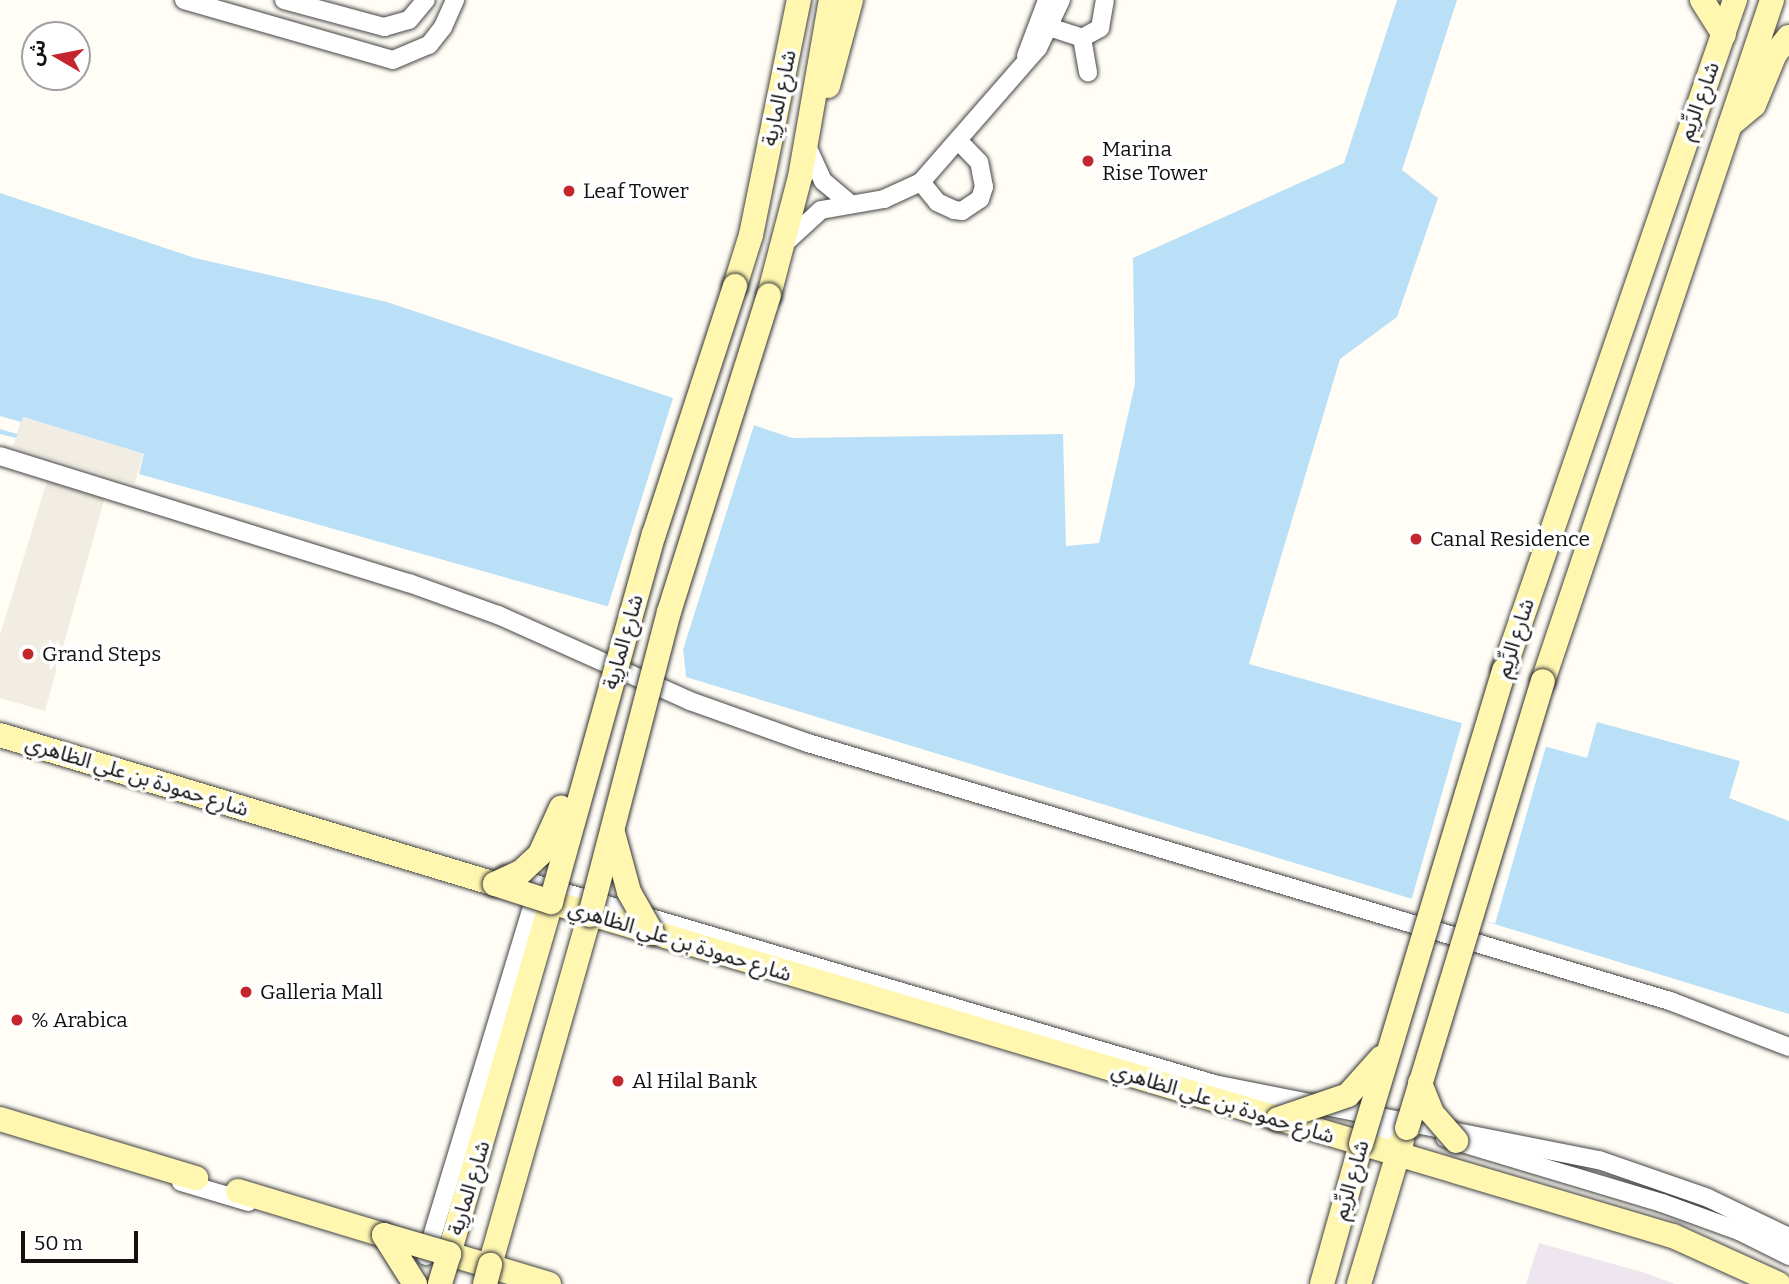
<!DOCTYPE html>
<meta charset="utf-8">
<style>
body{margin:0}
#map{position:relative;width:1789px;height:1284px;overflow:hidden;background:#fffdf5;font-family:Bitter,"Noto Sans Arabic",serif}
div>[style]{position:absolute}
.industrial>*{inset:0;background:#eee6ef}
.plaza>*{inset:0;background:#f1ede2;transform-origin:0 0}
.water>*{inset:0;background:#b9e0f7}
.pier>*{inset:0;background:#fffdf5;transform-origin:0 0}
.roads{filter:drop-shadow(0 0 2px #444) drop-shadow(0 0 2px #444)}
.street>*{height:18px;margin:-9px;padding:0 9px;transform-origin:9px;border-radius:9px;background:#fff}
.secondary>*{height:24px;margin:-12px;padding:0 12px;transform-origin:12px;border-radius:12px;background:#fff6b0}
.bridges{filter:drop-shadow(0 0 2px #333) drop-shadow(0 0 2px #333)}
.secondary-bridge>*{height:24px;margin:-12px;padding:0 12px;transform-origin:12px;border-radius:12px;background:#fff6b0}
.dots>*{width:19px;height:19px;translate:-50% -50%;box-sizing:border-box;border:4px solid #fff;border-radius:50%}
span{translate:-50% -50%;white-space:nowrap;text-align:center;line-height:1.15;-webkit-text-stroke:7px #fff;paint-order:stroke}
.street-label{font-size:21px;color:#111}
.poi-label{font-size:21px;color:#111}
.left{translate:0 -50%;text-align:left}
.north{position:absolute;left:21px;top:21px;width:70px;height:70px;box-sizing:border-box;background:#fff;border:2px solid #a0a0a0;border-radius:50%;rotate:280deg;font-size:19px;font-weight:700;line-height:28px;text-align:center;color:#111}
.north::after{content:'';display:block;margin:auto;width:24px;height:32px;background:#c4262e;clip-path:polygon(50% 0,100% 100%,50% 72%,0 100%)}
.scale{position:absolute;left:21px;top:1231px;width:117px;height:32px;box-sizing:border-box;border:4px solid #111;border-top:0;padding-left:9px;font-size:21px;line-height:24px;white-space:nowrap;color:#111;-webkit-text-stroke:5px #fff;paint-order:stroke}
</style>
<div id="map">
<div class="industrial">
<div style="clip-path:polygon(1539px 1243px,1645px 1273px,1675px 1284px,1526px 1284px)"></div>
</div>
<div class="plaza">
<div style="left:22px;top:417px;width:127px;height:31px;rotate:17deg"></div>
<div style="clip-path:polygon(47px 481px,105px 497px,45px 711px,0 698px,0 635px)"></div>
</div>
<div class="water">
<div style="clip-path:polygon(1397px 0,1457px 0,1402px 170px,1438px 198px,1397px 317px,1340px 359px,1249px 664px,1587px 758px,1597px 722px,1740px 761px,1729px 798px,1789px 821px,1789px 1014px,686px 677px,681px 627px,139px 474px,144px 454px,23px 417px,16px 438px,0 434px,0 193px,195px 258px,387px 302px,792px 438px,1063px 434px,1066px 546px,1099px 543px,1135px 384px,1133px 258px,1344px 163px)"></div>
</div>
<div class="pier">
<div style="clip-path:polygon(674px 395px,755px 422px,681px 656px,679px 629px,607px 609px)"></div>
<div style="clip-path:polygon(0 416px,21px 422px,17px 434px,0 429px)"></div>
<div style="left:1463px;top:720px;width:87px;height:187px;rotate:16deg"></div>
</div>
<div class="roads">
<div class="street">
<div style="left:184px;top:0;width:217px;rotate:16deg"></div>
<div style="left:393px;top:60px;width:39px;rotate:-23deg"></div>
<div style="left:429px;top:45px;width:23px;rotate:-52deg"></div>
<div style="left:443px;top:27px;width:30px;rotate:-66deg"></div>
<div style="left:284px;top:0;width:104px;rotate:15.1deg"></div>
<div style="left:384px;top:27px;width:26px;rotate:-16deg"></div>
<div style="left:409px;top:20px;width:26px;rotate:-50deg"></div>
<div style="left:1049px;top:17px;width:11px;rotate:75deg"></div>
<div style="left:1052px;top:28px;width:32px;rotate:18deg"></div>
<div style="left:1082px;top:38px;width:21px;rotate:-29deg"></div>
<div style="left:1100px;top:28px;width:28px;rotate:-80deg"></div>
<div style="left:1082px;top:38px;width:35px;rotate:80deg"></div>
<div style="left:1026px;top:56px;width:60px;rotate:-69.4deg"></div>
<div style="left:806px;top:144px;width:41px;rotate:65.3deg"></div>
<div style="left:823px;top:181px;width:34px;rotate:40deg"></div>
<div style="left:921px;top:182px;width:26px;rotate:51deg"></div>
<div style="left:937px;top:202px;width:19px;rotate:25deg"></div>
<div style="left:954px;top:210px;width:8px;rotate:7deg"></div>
<div style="left:962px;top:211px;width:22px;rotate:-34deg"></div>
<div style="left:980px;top:199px;width:13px;rotate:-72deg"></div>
<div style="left:984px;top:187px;width:25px;rotate:-101deg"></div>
<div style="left:979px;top:162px;width:29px;rotate:-134deg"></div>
<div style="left:784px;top:244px;width:50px;rotate:-42.6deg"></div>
<div style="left:821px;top:210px;width:64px;rotate:-9.9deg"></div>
<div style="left:884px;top:199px;width:41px;rotate:-24.7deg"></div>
<div style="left:921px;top:182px;width:178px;rotate:-48.9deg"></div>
<div style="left:1038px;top:48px;width:53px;rotate:-64.4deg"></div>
<div style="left:0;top:456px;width:428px;rotate:17.3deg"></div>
<div style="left:409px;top:583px;width:95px;rotate:19.8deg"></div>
<div style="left:498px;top:615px;width:210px;rotate:24.1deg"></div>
<div style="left:690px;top:701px;width:125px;rotate:19.6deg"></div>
<div style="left:808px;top:743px;width:900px;rotate:16.66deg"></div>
<div style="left:1670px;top:1001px;width:128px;rotate:21.1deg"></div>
<div style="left:505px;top:875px;width:739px;rotate:16.42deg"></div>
<div style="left:1214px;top:1084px;width:392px;rotate:11.2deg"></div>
<div style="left:1599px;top:1160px;width:115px;rotate:19.2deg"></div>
<div style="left:1708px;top:1198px;width:90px;rotate:25.7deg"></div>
<div style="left:1445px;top:1138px;width:227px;rotate:16.7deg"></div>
<div style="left:1662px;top:1203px;width:82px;rotate:20deg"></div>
<div style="left:1739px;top:1231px;width:56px;rotate:26.6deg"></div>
<div style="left:1361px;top:1144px;width:25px;rotate:-29deg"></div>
<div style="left:1383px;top:1132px;width:29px;rotate:-6deg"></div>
<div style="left:181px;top:1182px;width:70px;rotate:16.6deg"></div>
<div style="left:426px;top:1256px;width:385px;rotate:-73.1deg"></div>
</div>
<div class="secondary">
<div style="left:1702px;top:0;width:41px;rotate:57.8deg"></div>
<div style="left:828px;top:86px;width:89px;rotate:-75deg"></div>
<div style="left:1730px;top:125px;width:31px;rotate:-40deg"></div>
<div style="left:1754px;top:105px;width:55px;rotate:-67.6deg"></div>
<div style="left:1775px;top:54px;width:22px;rotate:-51deg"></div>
<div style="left:735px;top:286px;width:53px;rotate:-72.6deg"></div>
<div style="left:751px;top:235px;width:240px;rotate:-78.5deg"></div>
<div style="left:769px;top:295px;width:122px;rotate:-75.3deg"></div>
<div style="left:800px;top:177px;width:180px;rotate:-80.1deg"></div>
<div style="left:1504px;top:670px;width:709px;rotate:-70.98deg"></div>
<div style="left:1543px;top:681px;width:718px;rotate:-71.41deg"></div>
<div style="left:0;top:735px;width:517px;rotate:16.75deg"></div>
<div style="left:0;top:1119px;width:205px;rotate:16.8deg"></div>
<div style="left:238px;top:1191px;width:152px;rotate:16.8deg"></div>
<div style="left:490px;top:1265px;width:364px;rotate:-74.1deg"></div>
<div style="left:549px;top:1284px;width:104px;rotate:-163.3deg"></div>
<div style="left:449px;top:1254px;width:366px;rotate:-73.8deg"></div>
<div style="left:551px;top:902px;width:1171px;rotate:16.58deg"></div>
<div style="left:1673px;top:1236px;width:116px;rotate:24.4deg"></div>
<div style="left:1322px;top:1284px;width:145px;rotate:-74.4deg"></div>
<div style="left:1359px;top:1284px;width:149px;rotate:-73.3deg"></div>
</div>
</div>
<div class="bridges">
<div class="secondary-bridge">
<div style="left:613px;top:833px;width:61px;rotate:74.8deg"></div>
<div style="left:629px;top:892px;width:47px;rotate:60.7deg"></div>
<div style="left:495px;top:884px;width:59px;rotate:17.8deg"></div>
<div style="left:551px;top:902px;width:382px;rotate:-74.4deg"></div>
<div style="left:654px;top:534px;width:261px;rotate:-71.9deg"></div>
<div style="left:495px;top:884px;width:29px;rotate:-25deg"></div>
<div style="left:521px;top:872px;width:26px;rotate:-43deg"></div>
<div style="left:540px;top:854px;width:51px;rotate:-65.5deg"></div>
<div style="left:590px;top:915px;width:313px;rotate:-75.4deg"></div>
<div style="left:669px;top:612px;width:332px;rotate:-72.5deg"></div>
<div style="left:1420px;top:1083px;width:32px;rotate:68deg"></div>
<div style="left:1432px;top:1113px;width:37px;rotate:49deg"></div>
<div style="left:1278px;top:1119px;width:74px;rotate:-18.9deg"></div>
<div style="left:1348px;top:1095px;width:50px;rotate:-48.3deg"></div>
<div style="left:1407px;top:1128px;width:467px;rotate:-73.1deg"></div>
<div style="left:1361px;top:1144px;width:495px;rotate:-73.2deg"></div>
<div style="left:384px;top:1235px;width:68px;rotate:16.3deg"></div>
<div style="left:449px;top:1254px;width:31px;rotate:107deg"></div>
<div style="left:384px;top:1235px;width:58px;rotate:57.7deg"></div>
<div style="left:485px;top:1284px;width:20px;rotate:-75deg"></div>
</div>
</div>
<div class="dots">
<div style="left:1088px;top:161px;background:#c4262e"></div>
<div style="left:569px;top:191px;background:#c4262e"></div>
<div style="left:1416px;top:539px;background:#c4262e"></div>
<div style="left:28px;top:654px;background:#c4262e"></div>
<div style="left:246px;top:992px;background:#c4262e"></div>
<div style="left:17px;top:1020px;background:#c4262e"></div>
<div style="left:618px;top:1081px;background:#c4262e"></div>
</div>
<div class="street-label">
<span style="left:779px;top:98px;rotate:-78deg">شارع المارِية</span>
<span style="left:1699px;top:101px;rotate:-70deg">شارع الرِّيم</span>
<span style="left:1515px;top:638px;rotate:-72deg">شارع الرِّيم</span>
<span style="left:623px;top:642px;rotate:-74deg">شارع المارِية</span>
<span style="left:137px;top:776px;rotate:17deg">شارع حمودة بن علي الظاهري</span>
<span style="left:680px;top:941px;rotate:17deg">شارع حمودة بن علي الظاهري</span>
<span style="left:1223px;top:1103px;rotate:17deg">شارع حمودة بن علي الظاهري</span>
<span style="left:1351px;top:1180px;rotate:-74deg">شارع الرِّيم</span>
<span style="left:469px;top:1188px;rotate:-73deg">شارع المارِية</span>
</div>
<div class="poi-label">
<span class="left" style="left:1102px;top:161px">Marina<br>Rise Tower</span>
<span class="left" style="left:583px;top:191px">Leaf Tower</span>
<span class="left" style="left:1430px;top:539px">Canal Residence</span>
<span class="left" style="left:42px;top:654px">Grand Steps</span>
<span class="left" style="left:260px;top:992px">Galleria Mall</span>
<span class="left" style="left:31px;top:1020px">% Arabica</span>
<span class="left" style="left:632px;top:1081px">Al Hilal Bank</span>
</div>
<div class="north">ش</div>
<div class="scale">50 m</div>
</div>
